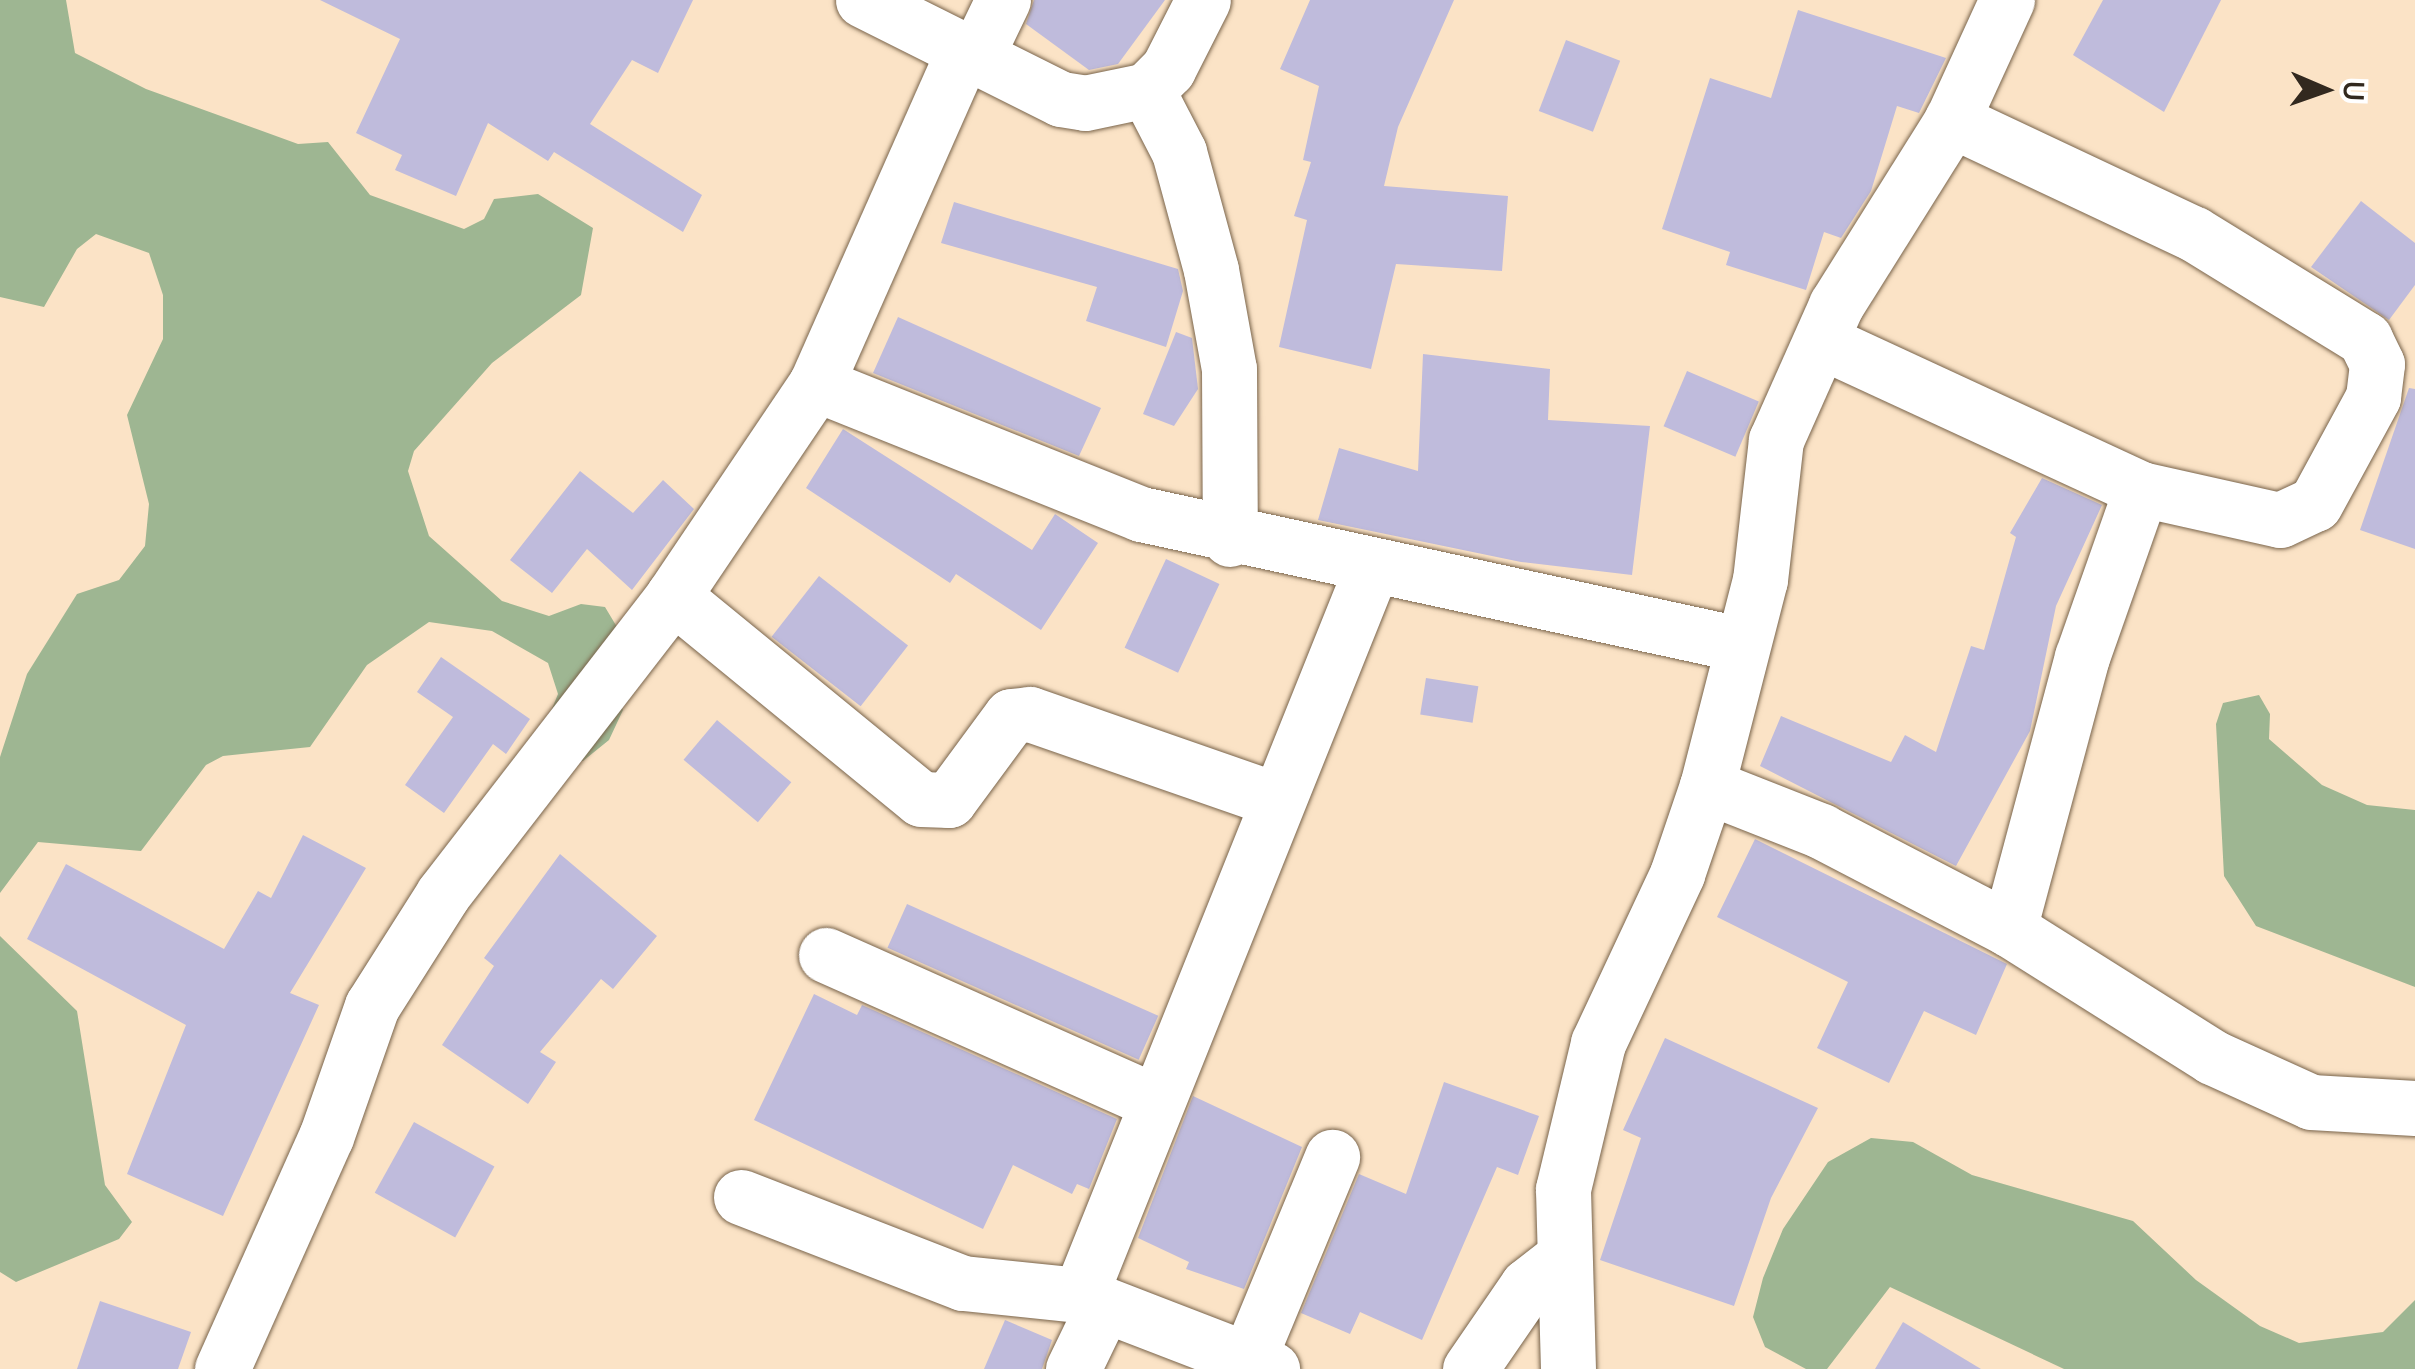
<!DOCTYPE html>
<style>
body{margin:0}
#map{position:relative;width:2415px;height:1369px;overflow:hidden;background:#fbe3c6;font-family:Manrope,sans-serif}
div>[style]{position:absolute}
.forest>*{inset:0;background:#9eb692}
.building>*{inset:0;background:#bfbbdc;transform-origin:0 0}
.roads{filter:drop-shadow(0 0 2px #79644b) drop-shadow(0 0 2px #79644b)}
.minor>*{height:55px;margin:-27.5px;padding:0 27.5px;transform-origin:27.5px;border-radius:27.5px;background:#fff}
span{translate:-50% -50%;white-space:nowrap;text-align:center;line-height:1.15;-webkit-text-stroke:10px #fff;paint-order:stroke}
.north{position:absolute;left:2275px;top:40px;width:100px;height:100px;-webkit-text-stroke:8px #fff;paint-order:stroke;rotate:92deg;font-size:28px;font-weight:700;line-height:40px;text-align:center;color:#32291f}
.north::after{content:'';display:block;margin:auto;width:35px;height:45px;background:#32291f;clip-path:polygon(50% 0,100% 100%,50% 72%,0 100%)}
</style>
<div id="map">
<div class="forest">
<div style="clip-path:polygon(0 0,66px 0,75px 53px,146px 89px,298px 144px,328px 142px,370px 195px,464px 229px,484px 219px,494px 199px,538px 194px,593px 228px,581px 295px,492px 363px,414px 451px,408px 471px,429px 536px,502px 601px,549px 616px,581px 604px,605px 607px,617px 627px,598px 658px,623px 710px,609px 740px,583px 761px,568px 761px,542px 733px,558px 694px,548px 663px,492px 631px,429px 622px,367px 665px,310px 747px,223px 756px,206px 765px,141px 851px,38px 842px,0 893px,0 757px,27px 674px,77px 594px,119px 580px,145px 546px,149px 504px,127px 415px,163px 339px,163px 295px,149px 253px,96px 234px,77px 249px,44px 307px,0 297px)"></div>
<div style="clip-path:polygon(2259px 695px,2270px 714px,2269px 739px,2322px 785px,2367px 805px,2415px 810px,2415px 987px,2256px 926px,2224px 876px,2216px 724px,2223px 703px)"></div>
<div style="clip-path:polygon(0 936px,77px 1011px,105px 1185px,132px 1222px,119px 1239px,16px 1282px,0 1272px)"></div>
<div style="clip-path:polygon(1871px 1138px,1913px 1142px,1972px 1175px,2133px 1221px,2196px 1280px,2260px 1326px,2299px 1343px,2383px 1332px,2415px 1300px,2415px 1369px,2064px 1369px,1890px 1287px,1827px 1369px,1806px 1369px,1765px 1347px,1753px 1317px,1763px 1278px,1783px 1229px,1828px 1162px)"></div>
</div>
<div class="building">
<div style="clip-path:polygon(320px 0,693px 0,658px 73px,632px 60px,590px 124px,702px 195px,683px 232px,554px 152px,548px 161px,488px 123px,456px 196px,395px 170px,402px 155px,356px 133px,400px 39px)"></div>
<div style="clip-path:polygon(1034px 0,1165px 0,1118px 64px,1089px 70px,1026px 24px)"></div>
<div style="clip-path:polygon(1310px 0,1454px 0,1398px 127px,1384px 186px,1508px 196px,1502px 271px,1396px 264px,1371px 369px,1279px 347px,1307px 220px,1294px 216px,1311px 162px,1303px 160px,1319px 86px,1280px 69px)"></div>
<div style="clip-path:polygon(2103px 0,2221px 0,2164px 112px,2073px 55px)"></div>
<div style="clip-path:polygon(1798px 10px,1946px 58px,1919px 113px,1897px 106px,1871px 191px,1841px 238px,1824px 232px,1806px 290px,1726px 265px,1730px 252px,1662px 229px,1710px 78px,1771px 98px)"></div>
<div style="left:1566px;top:40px;width:58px;height:76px;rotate:21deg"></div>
<div style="clip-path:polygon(2361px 201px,2415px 243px,2415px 285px,2389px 320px,2311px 267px)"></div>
<div style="clip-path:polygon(954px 202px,1178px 269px,1183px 291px,1166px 347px,1086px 321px,1097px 287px,941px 243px)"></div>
<div style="clip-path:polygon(898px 317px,1101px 408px,1079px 456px,873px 373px)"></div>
<div style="clip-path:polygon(1176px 332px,1192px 338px,1198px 389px,1174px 426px,1143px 414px)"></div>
<div style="clip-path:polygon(1423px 354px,1550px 369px,1548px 420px,1650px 426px,1632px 575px,1521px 562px,1318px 520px,1339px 448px,1418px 471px)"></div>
<div style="left:1687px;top:371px;width:78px;height:60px;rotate:23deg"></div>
<div style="clip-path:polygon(2409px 388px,2415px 389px,2415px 549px,2360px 530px)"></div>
<div style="clip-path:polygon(843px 429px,1032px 550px,1055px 514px,1098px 543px,1041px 630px,956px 574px,950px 583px,806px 488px)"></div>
<div style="clip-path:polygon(580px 471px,633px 513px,663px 480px,694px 509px,632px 590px,587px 549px,552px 593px,510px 560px)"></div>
<div style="clip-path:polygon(2042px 478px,2102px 505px,2056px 606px,2030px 731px,1956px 866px,1760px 766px,1781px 716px,1891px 762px,1905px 735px,1936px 752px,1971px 646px,1984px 650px,2016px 537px,2010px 533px)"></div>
<div style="left:1166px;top:559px;width:59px;height:98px;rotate:25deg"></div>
<div style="left:819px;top:576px;width:113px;height:77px;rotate:38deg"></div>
<div style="clip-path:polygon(441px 657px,530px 719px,506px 754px,493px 744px,444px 813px,405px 785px,453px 717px,417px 692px)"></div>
<div style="left:1426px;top:678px;width:53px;height:37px;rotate:9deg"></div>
<div style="left:717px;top:720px;width:97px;height:52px;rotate:40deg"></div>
<div style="clip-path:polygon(303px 835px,366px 868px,290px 993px,319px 1005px,223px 1216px,127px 1174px,186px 1025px,27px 939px,66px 864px,224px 949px,258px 891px,271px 898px)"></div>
<div style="clip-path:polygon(1755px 839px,2007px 964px,1976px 1035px,1924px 1011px,1889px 1083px,1817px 1048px,1848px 982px,1717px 917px)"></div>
<div style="clip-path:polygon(560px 854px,657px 936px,613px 989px,601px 979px,540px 1052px,556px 1062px,528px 1104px,442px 1045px,494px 966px,484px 958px)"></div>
<div style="left:907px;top:904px;width:275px;height:48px;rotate:24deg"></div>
<div style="clip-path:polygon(814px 994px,857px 1015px,862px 1005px,1117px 1119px,1089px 1189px,1077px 1184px,1072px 1194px,1013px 1165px,983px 1229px,754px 1120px)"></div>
<div style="clip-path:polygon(1665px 1038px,1818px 1108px,1771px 1198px,1734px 1306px,1600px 1260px,1641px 1138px,1623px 1130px)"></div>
<div style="clip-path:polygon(1444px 1082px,1539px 1116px,1518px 1175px,1497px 1167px,1422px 1340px,1360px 1312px,1350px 1334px,1301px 1313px,1359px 1174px,1406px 1194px)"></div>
<div style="clip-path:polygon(1193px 1096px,1302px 1147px,1244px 1289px,1186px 1269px,1189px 1262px,1138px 1238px)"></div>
<div style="left:414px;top:1122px;width:92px;height:81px;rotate:29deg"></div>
<div style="clip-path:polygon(100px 1301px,191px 1332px,178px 1369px,77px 1369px)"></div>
<div style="clip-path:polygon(1005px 1320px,1052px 1340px,1042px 1369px,984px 1369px)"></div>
<div style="clip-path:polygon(1903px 1322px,1981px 1369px,1875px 1369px)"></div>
</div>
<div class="roads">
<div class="minor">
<div style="left:863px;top:0;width:221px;rotate:26.6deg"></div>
<div style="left:1061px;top:99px;width:24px;rotate:9deg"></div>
<div style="left:1085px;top:103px;width:63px;rotate:-11.8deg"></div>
<div style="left:1147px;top:90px;width:30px;rotate:-45deg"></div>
<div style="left:1168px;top:69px;width:77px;rotate:-63.1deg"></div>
<div style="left:977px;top:54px;width:60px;rotate:-64.3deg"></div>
<div style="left:1147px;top:90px;width:70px;rotate:62.7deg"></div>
<div style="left:1179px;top:152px;width:122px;rotate:74.8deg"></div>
<div style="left:1211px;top:270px;width:101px;rotate:79.7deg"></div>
<div style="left:1229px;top:369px;width:170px;rotate:89.7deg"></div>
<div style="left:1821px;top:341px;width:353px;rotate:24.8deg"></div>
<div style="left:2141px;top:489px;width:142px;rotate:12.6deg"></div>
<div style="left:2280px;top:520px;width:38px;rotate:-25deg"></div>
<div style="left:2315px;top:504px;width:122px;rotate:-61.5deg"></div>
<div style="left:2373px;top:397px;width:33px;rotate:-83deg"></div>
<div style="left:2377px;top:364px;width:28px;rotate:-116deg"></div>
<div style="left:2365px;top:339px;width:201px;rotate:-148.4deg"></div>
<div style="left:2194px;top:234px;width:268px;rotate:-154.8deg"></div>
<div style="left:816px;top:384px;width:350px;rotate:21.8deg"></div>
<div style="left:1141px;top:514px;width:612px;rotate:12.26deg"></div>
<div style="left:673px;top:596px;width:320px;rotate:39.3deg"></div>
<div style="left:921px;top:799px;width:28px;rotate:2deg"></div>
<div style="left:949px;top:800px;width:104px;rotate:-53.6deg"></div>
<div style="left:1011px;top:716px;width:19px;rotate:-6deg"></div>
<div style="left:1030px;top:714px;width:258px;rotate:19.2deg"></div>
<div style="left:1707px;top:786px;width:123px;rotate:21.5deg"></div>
<div style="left:1821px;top:831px;width:212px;rotate:27.5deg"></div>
<div style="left:2009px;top:929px;width:282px;rotate:-75deg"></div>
<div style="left:2082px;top:657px;width:178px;rotate:-70.6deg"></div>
<div style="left:2009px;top:929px;width:240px;rotate:32.2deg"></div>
<div style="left:2212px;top:1057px;width:109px;rotate:24.4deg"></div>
<div style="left:2311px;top:1102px;width:104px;rotate:3.3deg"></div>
<div style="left:826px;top:955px;width:357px;rotate:24deg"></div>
<div style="left:741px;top:1197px;width:238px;rotate:21.2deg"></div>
<div style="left:963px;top:1283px;width:118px;rotate:5.9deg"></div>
<div style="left:1080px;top:1295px;width:206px;rotate:21.1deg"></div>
<div style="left:1080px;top:1295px;width:784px;rotate:-68.14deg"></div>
<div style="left:1248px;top:1360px;width:220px;rotate:-67.5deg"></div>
<div style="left:222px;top:1369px;width:254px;rotate:-65.9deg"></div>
<div style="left:326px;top:1137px;width:139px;rotate:-70.7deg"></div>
<div style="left:372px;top:1006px;width:133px;rotate:-57.6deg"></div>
<div style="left:443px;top:894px;width:376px;rotate:-52.3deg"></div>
<div style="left:673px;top:596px;width:256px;rotate:-56deg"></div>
<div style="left:816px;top:384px;width:368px;rotate:-66.1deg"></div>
<div style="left:1073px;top:1369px;width:71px;rotate:-64.2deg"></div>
<div style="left:1470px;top:1369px;width:101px;rotate:-55.5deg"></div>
<div style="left:1527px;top:1286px;width:46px;rotate:-37.9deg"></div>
<div style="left:1568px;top:1369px;width:180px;rotate:-91.6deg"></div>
<div style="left:1563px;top:1189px;width:150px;rotate:-76.5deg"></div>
<div style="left:1598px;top:1043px;width:187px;rotate:-64.9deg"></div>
<div style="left:1677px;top:874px;width:93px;rotate:-71.2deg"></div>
<div style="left:1707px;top:786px;width:213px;rotate:-75.6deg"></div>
<div style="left:1760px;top:580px;width:141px;rotate:-83.5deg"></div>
<div style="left:1776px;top:440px;width:148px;rotate:-66deg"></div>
<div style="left:1836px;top:305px;width:218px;rotate:-57.9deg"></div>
<div style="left:1952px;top:120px;width:132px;rotate:-65.4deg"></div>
</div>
</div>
<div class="north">U</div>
</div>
